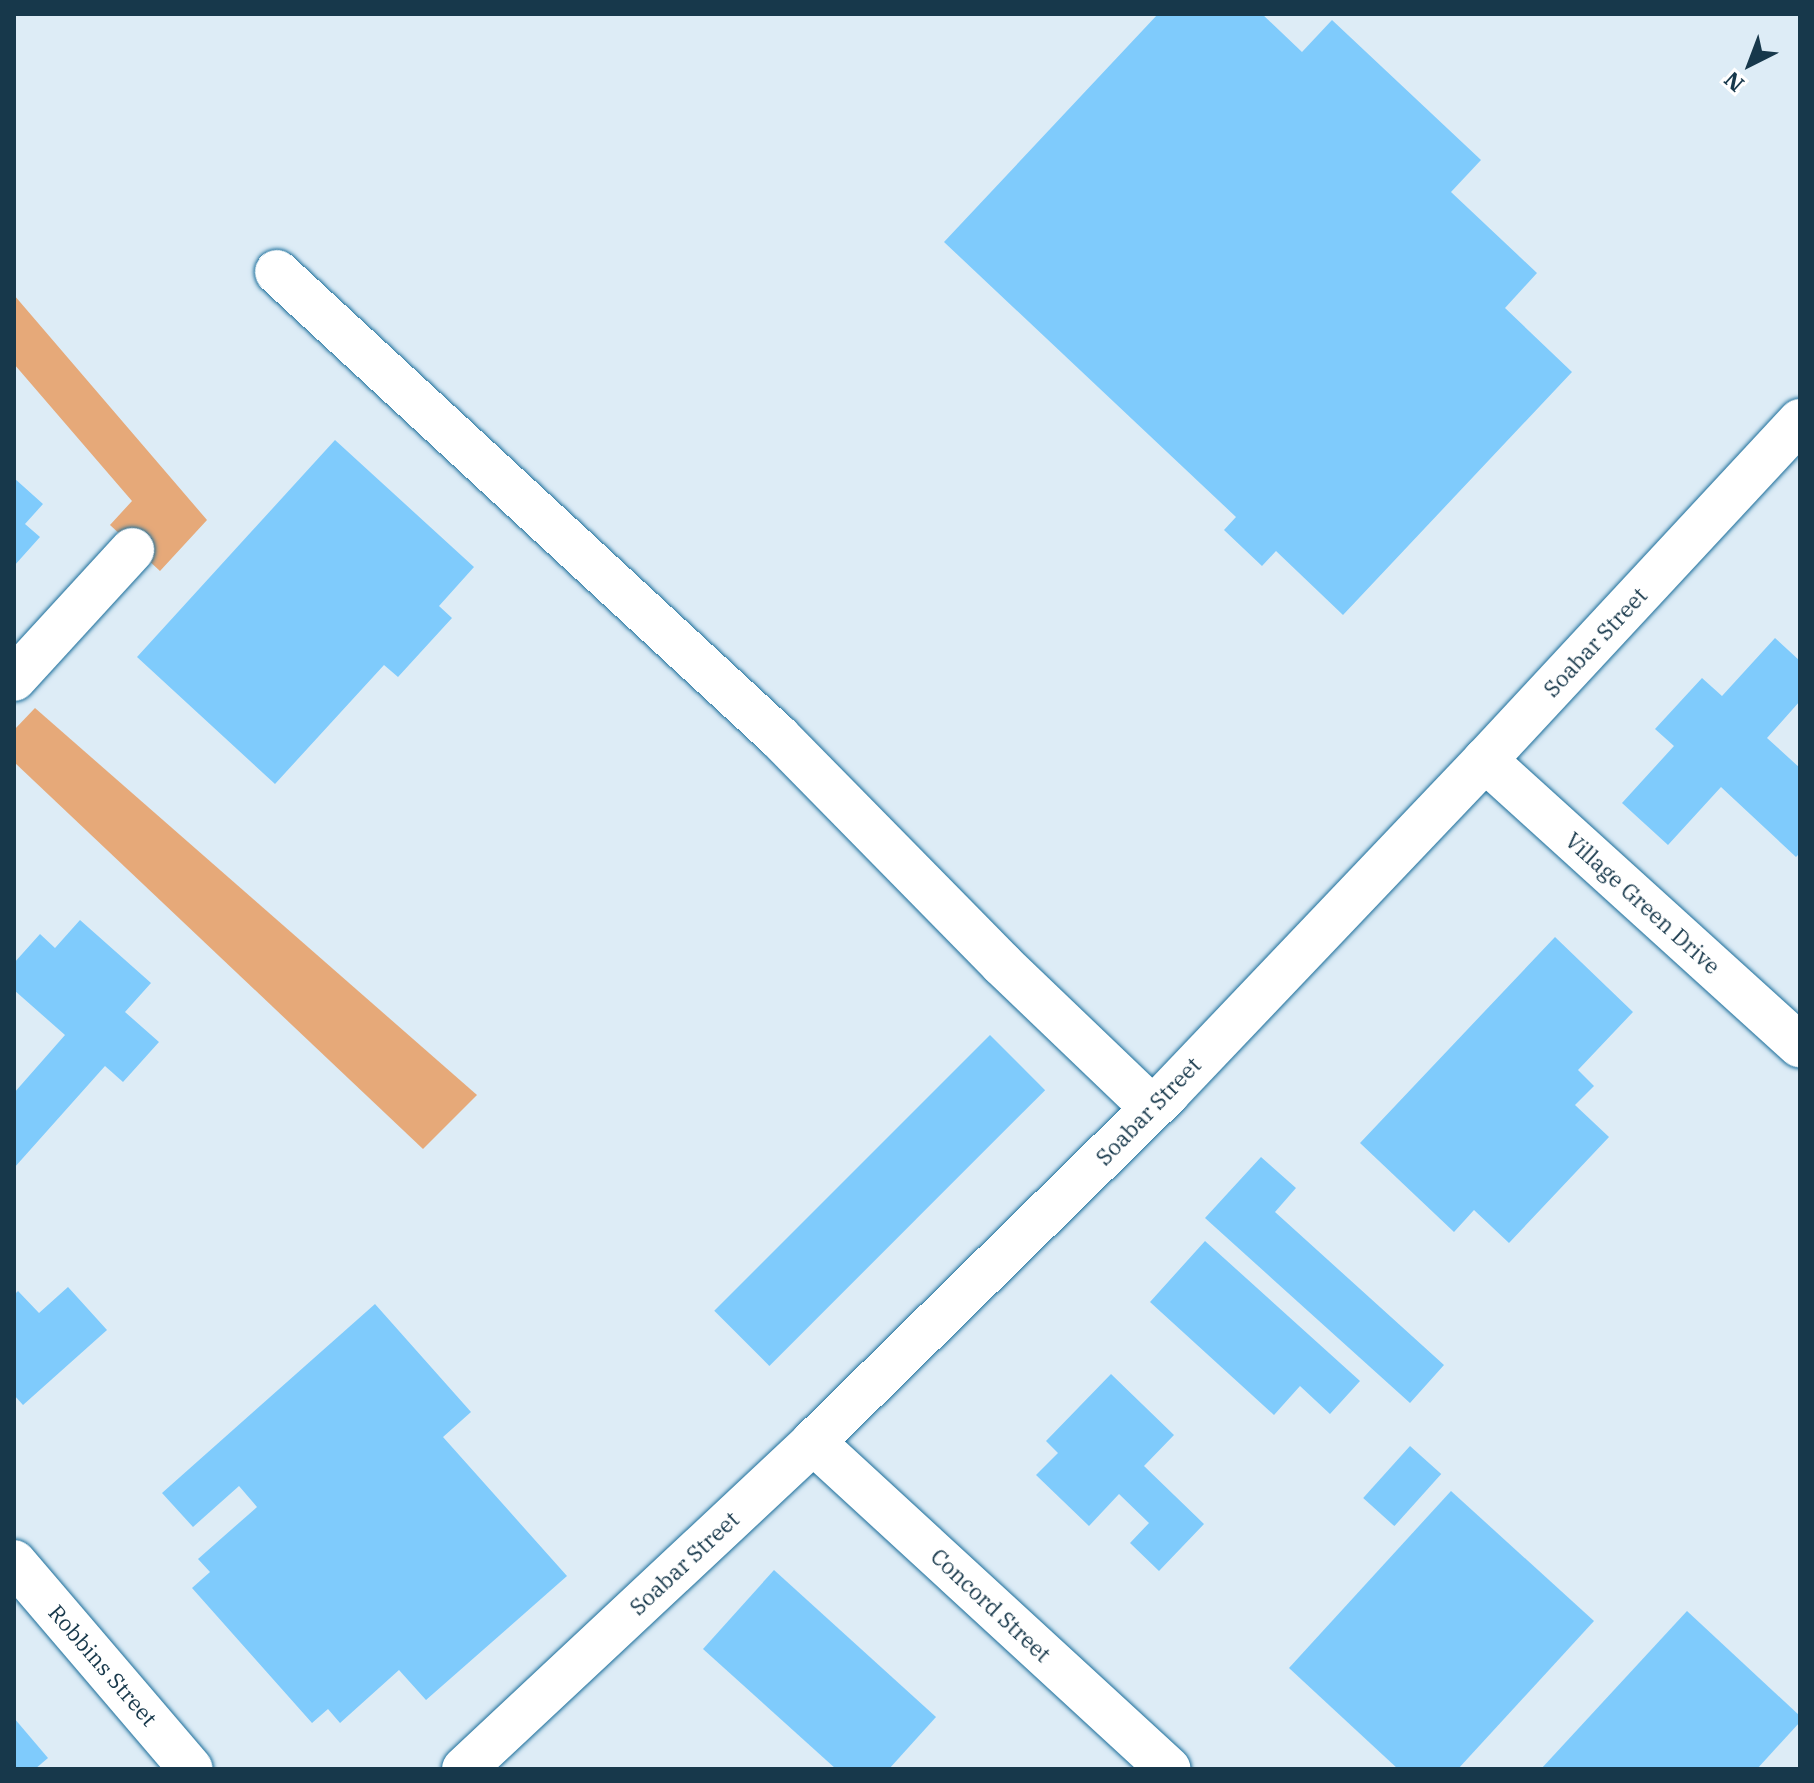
<!DOCTYPE html>
<style>
body{margin:0}
#map{position:relative;width:1814px;height:1783px;overflow:hidden;background:#ddecf6;font-family:"IBM Plex Serif",serif}
div>[style]{position:absolute}
.forest>*{inset:0;background:#e6a979}
.building>*{inset:0;background:#7fcbfc;transform-origin:0 0}
.roads{filter:drop-shadow(0 0 2px #1a6d9a) drop-shadow(0 0 2px #1a6d9a)}
.minor>*{height:44px;margin:-22px;padding:0 22px;transform-origin:22px;border-radius:22px;background:#fff}
span{translate:-50% -50%;white-space:nowrap;text-align:center;line-height:1.15;-webkit-text-stroke:7px #fff;paint-order:stroke}
.street-label{font-size:22px;color:#17384b}
.frame{position:absolute;inset:0;border:16px solid #17384b;pointer-events:none}
.north{position:absolute;left:1710px;top:24px;width:80px;height:80px;-webkit-text-stroke:6px #fff;paint-order:stroke;rotate:222deg;font-size:22px;font-weight:700;line-height:32px;text-align:center;color:#17384b}
.north::after{content:'';display:block;margin:auto;width:28px;height:36px;background:#17384b;clip-path:polygon(50% 0,100% 100%,50% 72%,0 100%)}
</style>
<div id="map">
<div class="forest">
<div style="clip-path:polygon(14px 295px,207px 520px,160px 571px,110px 525px,132px 501px,14px 364px)"></div>
<div style="clip-path:polygon(35px 708px,477px 1095px,423px 1149px,14px 762px,14px 730px)"></div>
</div>
<div class="building">
<div style="clip-path:polygon(1158px 14px,1262px 14px,1302px 52px,1332px 20px,1481px 160px,1451px 192px,1537px 273px,1505px 308px,1572px 372px,1343px 615px,1276px 551px,1262px 566px,1224px 530px,1236px 517px,944px 242px)"></div>
<div style="clip-path:polygon(335px 440px,474px 567px,439px 606px,452px 618px,398px 677px,384px 665px,275px 784px,137px 657px)"></div>
<div style="clip-path:polygon(14px 478px,43px 504px,25px 524px,40px 537px,14px 566px)"></div>
<div style="clip-path:polygon(1775px 638px,1800px 661px,1800px 701px,1767px 738px,1800px 768px,1800px 853px,1796px 857px,1721px 787px,1668px 845px,1622px 803px,1674px 746px,1655px 729px,1702px 678px,1722px 696px)"></div>
<div style="clip-path:polygon(80px 920px,151px 983px,125px 1012px,159px 1042px,123px 1082px,105px 1066px,14px 1168px,14px 1093px,65px 1035px,14px 990px,14px 963px,40px 934px,55px 948px)"></div>
<div style="clip-path:polygon(1555px 937px,1633px 1012px,1578px 1070px,1594px 1086px,1575px 1105px,1609px 1137px,1509px 1243px,1474px 1210px,1454px 1232px,1360px 1143px)"></div>
<div style="left:990px;top:1035px;width:78px;height:390px;rotate:45deg"></div>
<div style="clip-path:polygon(1261px 1157px,1296px 1188px,1275px 1212px,1444px 1365px,1410px 1403px,1205px 1218px)"></div>
<div style="clip-path:polygon(1205px 1241px,1360px 1381px,1330px 1414px,1300px 1386px,1274px 1415px,1150px 1302px)"></div>
<div style="clip-path:polygon(68px 1287px,107px 1330px,23px 1405px,14px 1395px,14px 1295px,18px 1291px,39px 1313px)"></div>
<div style="clip-path:polygon(375px 1304px,471px 1412px,443px 1437px,567px 1576px,426px 1700px,399px 1670px,340px 1723px,328px 1709px,312px 1723px,192px 1588px,210px 1572px,198px 1559px,257px 1507px,239px 1486px,193px 1527px,162px 1493px)"></div>
<div style="clip-path:polygon(1111px 1374px,1174px 1435px,1144px 1466px,1204px 1524px,1159px 1571px,1130px 1543px,1149px 1523px,1119px 1494px,1089px 1526px,1036px 1475px,1058px 1453px,1046px 1441px)"></div>
<div style="left:1410px;top:1446px;width:42px;height:70px;rotate:42deg"></div>
<div style="clip-path:polygon(1451px 1491px,1594px 1621px,1458px 1769px,1398px 1769px,1289px 1668px)"></div>
<div style="clip-path:polygon(774px 1570px,936px 1717px,889px 1769px,836px 1769px,703px 1649px)"></div>
<div style="clip-path:polygon(1687px 1611px,1800px 1716px,1800px 1722px,1757px 1769px,1541px 1769px)"></div>
<div style="clip-path:polygon(14px 1718px,48px 1758px,35px 1769px,14px 1769px)"></div>
</div>
<div class="roads">
<div class="minor">
<div style="left:277px;top:272px;width:684px;rotate:42.81deg"></div>
<div style="left:779px;top:737px;width:318px;rotate:45.5deg"></div>
<div style="left:1002px;top:964px;width:208px;rotate:43.8deg"></div>
<div style="left:14px;top:679px;width:175px;rotate:-47.5deg"></div>
<div style="left:1485px;top:760px;width:425px;rotate:42.2deg"></div>
<div style="left:813px;top:1442px;width:483px;rotate:42.6deg"></div>
<div style="left:14px;top:1562px;width:272px;rotate:49.5deg"></div>
<div style="left:464px;top:1769px;width:478px;rotate:-43.1deg"></div>
<div style="left:813px;top:1442px;width:498px;rotate:-44.5deg"></div>
<div style="left:1168px;top:1093px;width:460px;rotate:-46.4deg"></div>
<div style="left:1485px;top:760px;width:463px;rotate:-47.1deg"></div>
</div>
</div>
<div class="street-label">
<span style="left:1595px;top:642px;rotate:-47deg">Soabar Street</span>
<span style="left:1643px;top:903px;rotate:42deg">Village Green Drive</span>
<span style="left:1148px;top:1111px;rotate:-46deg">Soabar Street</span>
<span style="left:684px;top:1563px;rotate:-43deg">Soabar Street</span>
<span style="left:991px;top:1605px;rotate:43deg">Concord Street</span>
<span style="left:103px;top:1665px;rotate:49deg">Robbins Street</span>
</div>
<div class="frame"></div>
<div class="north">N</div>
</div>
